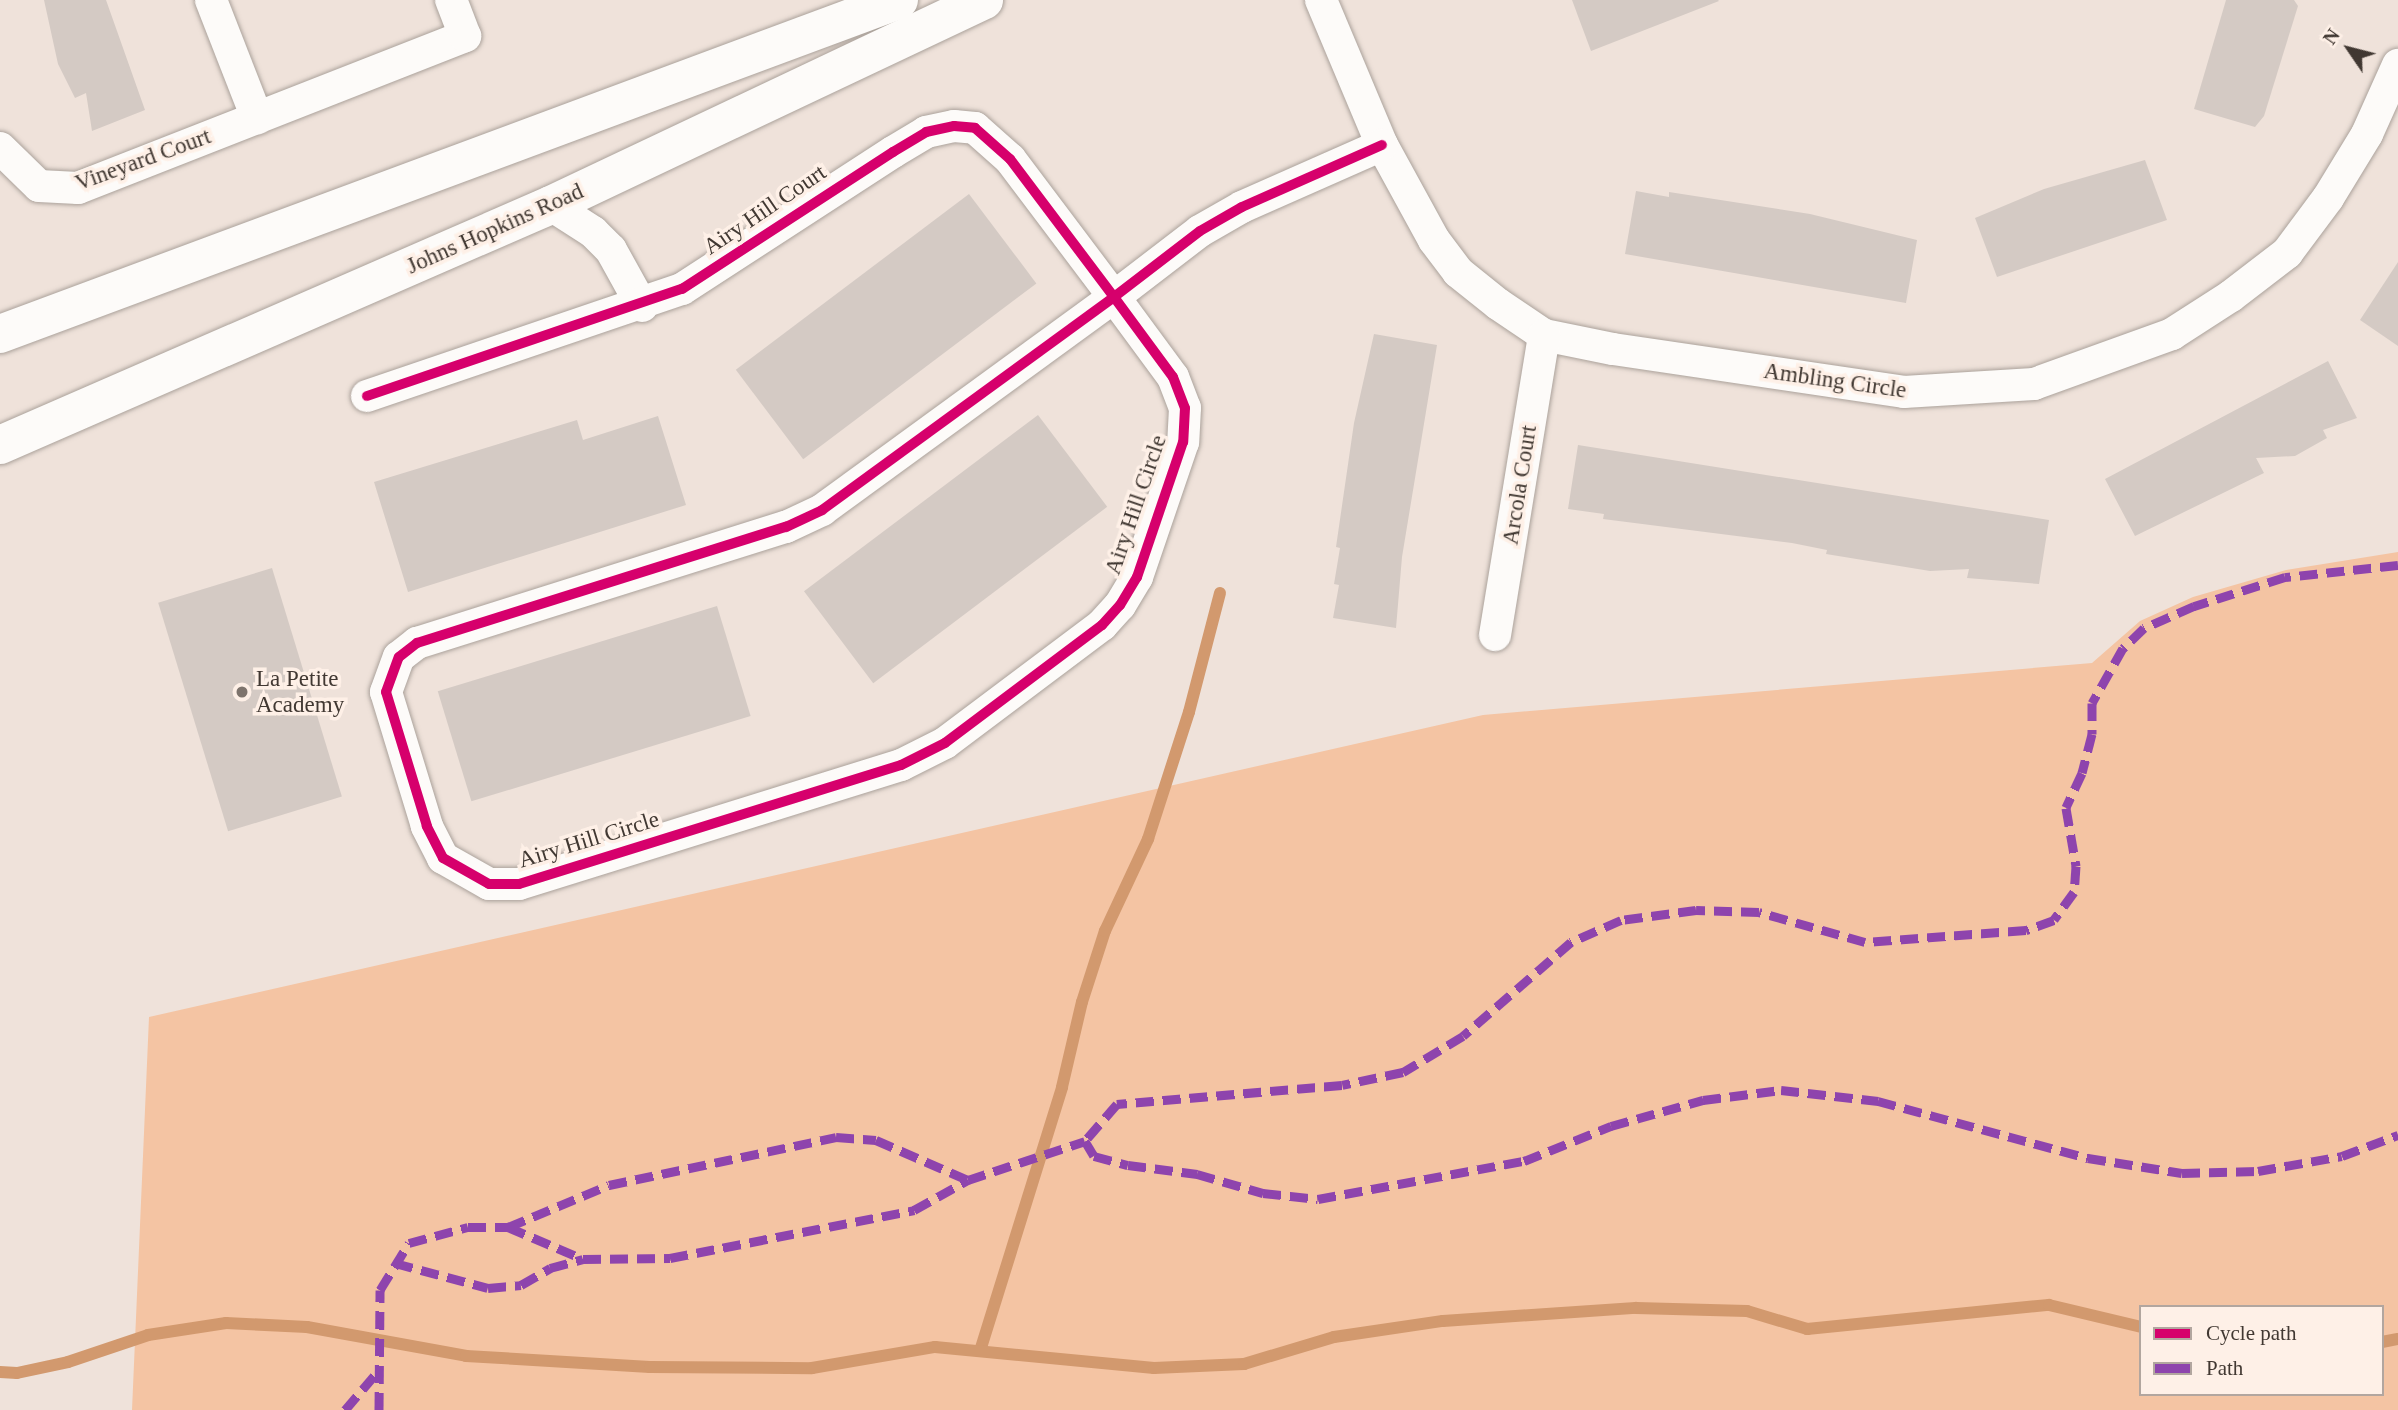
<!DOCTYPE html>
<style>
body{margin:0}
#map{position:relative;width:2398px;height:1410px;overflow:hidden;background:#efe2da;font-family:Georgia,serif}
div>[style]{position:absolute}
.green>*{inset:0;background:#f4c4a3}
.stream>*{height:12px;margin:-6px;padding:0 6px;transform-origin:6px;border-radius:6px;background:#d2996e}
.building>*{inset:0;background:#d4cac4;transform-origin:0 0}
.roads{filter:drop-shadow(0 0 2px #aba29b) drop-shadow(0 0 2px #aba29b)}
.minor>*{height:32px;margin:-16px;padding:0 16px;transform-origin:16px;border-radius:16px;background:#fdfbf9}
.tertiary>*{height:38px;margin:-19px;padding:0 19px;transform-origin:19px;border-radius:19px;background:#fdfbf9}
.quiet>*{height:9px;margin-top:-4.5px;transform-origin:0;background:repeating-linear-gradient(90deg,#8e44ad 0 18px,transparent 0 27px)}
.cycleway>*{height:10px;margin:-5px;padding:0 5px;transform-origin:5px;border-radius:5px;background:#d6006c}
.dots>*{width:19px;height:19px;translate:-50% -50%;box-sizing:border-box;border:4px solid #fef0e7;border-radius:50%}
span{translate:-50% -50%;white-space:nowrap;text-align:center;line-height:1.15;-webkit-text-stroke:7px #fef0e7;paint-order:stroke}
.street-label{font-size:23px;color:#413832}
.poi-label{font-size:23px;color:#413832}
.left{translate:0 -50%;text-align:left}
.legend{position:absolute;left:2139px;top:1305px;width:245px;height:91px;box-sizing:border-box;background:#fef0e7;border:2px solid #b2a69f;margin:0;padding:9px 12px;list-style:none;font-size:21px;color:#413832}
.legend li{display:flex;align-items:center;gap:14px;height:35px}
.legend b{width:35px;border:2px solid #b2a69f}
.north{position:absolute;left:2314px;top:14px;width:70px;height:70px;-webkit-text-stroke:5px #fef0e7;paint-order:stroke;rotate:305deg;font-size:19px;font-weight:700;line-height:28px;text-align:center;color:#413832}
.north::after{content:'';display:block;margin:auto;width:24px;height:32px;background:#413832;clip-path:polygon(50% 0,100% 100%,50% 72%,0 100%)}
</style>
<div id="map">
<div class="green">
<div style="clip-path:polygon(evenodd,2398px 552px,2398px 1410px,132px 1410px,149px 1017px,1483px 715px,2092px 663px,2140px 621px,2193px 597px,2286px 570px,2398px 552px,2141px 1307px,2382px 1307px,2382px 1394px,2141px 1394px,2141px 1307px)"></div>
</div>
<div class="stream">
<div style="left:2382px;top:1342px;width:16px;rotate:-11deg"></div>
<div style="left:980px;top:1351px;width:276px;rotate:-72.7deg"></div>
<div style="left:1062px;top:1087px;width:87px;rotate:-76.8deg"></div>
<div style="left:1082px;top:1002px;width:75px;rotate:-72.1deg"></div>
<div style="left:1105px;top:931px;width:102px;rotate:-64.9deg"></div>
<div style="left:1148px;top:839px;width:133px;rotate:-72.1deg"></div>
<div style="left:1189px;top:712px;width:123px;rotate:-75.4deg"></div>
<div style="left:0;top:1372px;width:17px;rotate:3deg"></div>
<div style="left:17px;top:1373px;width:52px;rotate:-12.2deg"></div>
<div style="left:68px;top:1362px;width:84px;rotate:-18.6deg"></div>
<div style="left:148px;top:1335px;width:79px;rotate:-8.7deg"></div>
<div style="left:226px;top:1323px;width:81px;rotate:2.8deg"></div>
<div style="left:307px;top:1327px;width:162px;rotate:10.3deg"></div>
<div style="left:466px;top:1356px;width:184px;rotate:3.4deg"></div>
<div style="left:650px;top:1367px;width:162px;rotate:0.4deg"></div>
<div style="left:812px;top:1368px;width:125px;rotate:-9.7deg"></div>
<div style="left:935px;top:1347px;width:220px;rotate:5.5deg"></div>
<div style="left:1154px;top:1368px;width:90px;rotate:-2.5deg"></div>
<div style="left:1244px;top:1364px;width:94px;rotate:-16.7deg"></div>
<div style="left:1334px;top:1337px;width:110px;rotate:-8.4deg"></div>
<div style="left:1443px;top:1321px;width:193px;rotate:-3.9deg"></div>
<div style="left:1636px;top:1308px;width:111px;rotate:1.5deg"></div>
<div style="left:1747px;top:1311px;width:63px;rotate:16.7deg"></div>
<div style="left:1807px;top:1329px;width:243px;rotate:-5.7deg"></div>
<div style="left:2049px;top:1305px;width:95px;rotate:13.4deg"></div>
</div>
<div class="building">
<div style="clip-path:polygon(44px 0,106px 0,145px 110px,92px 131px,86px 93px,75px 98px,58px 64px)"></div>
<div style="clip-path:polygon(1572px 0,1718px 0,1719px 1px,1591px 51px)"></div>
<div style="clip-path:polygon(2226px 0,2294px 0,2298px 6px,2264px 116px,2255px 127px,2194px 109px)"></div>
<div style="clip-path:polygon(2145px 160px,2167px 220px,1997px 277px,1975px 218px,2044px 189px)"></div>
<div style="clip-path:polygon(1636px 191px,1669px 197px,1669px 192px,1810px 214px,1917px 240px,1906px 303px,1625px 254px)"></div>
<div style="left:969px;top:194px;width:112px;height:292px;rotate:53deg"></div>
<div style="clip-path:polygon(2398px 262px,2398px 346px,2360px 320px)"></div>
<div style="clip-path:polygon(1374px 334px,1437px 345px,1402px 557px,1396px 628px,1333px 618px,1339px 585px,1334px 584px,1340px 548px,1336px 547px,1354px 423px)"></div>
<div style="clip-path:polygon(2328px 361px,2357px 418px,2323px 430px,2327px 438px,2295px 456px,2256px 458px,2264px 473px,2135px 536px,2105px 479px)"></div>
<div style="left:1038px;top:415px;width:115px;height:293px;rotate:53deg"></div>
<div style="clip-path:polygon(658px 416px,686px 505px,408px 592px,374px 482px,577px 420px,583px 440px)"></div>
<div style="clip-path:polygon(1578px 445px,2049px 520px,2039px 584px,1967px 578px,1969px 569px,1930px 571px,1826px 554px,1827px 550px,1792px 543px,1603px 519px,1604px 514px,1568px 509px)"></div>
<div style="left:272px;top:568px;width:239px;height:119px;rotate:73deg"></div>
<div style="left:717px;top:606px;width:115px;height:292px;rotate:73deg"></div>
</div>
<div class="roads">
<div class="minor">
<div style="left:211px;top:0;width:127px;rotate:68.7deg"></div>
<div style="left:1321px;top:0;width:157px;rotate:67.2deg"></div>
<div style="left:1382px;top:145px;width:108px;rotate:61.3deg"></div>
<div style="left:1434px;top:240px;width:40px;rotate:53deg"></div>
<div style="left:1458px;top:272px;width:51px;rotate:38.7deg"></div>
<div style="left:1498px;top:304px;width:55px;rotate:34deg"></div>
<div style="left:1544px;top:335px;width:70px;rotate:11.5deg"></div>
<div style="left:1613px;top:349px;width:294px;rotate:8.4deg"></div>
<div style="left:1904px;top:392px;width:130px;rotate:-3.5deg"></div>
<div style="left:2034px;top:384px;width:147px;rotate:-19.9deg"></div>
<div style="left:2172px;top:334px;width:70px;rotate:-32.8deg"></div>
<div style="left:2231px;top:296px;width:71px;rotate:-37.5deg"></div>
<div style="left:2287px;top:253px;width:69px;rotate:-53.3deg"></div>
<div style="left:2328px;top:198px;width:75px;rotate:-58.6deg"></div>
<div style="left:2367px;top:134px;width:76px;rotate:-65.8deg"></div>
<div style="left:0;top:148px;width:54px;rotate:44.3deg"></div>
<div style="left:39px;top:186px;width:39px;rotate:3deg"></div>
<div style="left:78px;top:188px;width:416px;rotate:-21.4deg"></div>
<div style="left:465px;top:36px;width:39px;rotate:-111deg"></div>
<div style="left:551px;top:205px;width:50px;rotate:32.7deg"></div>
<div style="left:593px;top:232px;width:25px;rotate:45deg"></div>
<div style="left:611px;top:250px;width:64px;rotate:61deg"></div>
<div style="left:367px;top:396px;width:333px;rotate:-18.8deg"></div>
<div style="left:682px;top:289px;width:252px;rotate:-33deg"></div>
<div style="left:893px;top:152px;width:39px;rotate:-31deg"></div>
<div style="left:926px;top:132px;width:29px;rotate:-12deg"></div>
<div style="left:954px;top:126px;width:21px;rotate:5deg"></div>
<div style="left:975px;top:128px;width:47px;rotate:41.5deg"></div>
<div style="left:1010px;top:159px;width:173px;rotate:53deg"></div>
<div style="left:1114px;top:297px;width:99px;rotate:53.6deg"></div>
<div style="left:1173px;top:377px;width:33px;rotate:69deg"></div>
<div style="left:1185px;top:408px;width:34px;rotate:93deg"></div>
<div style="left:1183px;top:442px;width:143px;rotate:108.8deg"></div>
<div style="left:1137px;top:577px;width:33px;rotate:121deg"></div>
<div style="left:1120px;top:605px;width:27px;rotate:132deg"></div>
<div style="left:1102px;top:625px;width:196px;rotate:143.1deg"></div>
<div style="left:945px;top:743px;width:49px;rotate:153.4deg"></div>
<div style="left:901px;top:765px;width:400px;rotate:162.7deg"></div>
<div style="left:519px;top:884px;width:30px;rotate:180deg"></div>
<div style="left:489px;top:884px;width:53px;rotate:-150.5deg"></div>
<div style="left:443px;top:858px;width:36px;rotate:-117deg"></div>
<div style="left:427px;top:826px;width:140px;rotate:-107deg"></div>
<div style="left:386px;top:692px;width:37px;rotate:-70deg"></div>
<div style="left:399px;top:657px;width:23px;rotate:-38deg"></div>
<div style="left:417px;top:643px;width:387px;rotate:-17.5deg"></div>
<div style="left:786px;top:527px;width:40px;rotate:-25deg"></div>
<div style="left:822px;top:510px;width:361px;rotate:-36.1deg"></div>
<div style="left:1114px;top:297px;width:108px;rotate:-37.5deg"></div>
<div style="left:1200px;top:231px;width:48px;rotate:-29.7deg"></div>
<div style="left:1242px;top:207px;width:153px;rotate:-23.9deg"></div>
<div style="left:1495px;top:635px;width:304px;rotate:-80.7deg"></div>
</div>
<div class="tertiary">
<div style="left:0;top:334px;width:959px;rotate:-20.38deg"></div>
<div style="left:0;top:445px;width:601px;rotate:-23.54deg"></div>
<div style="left:551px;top:205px;width:479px;rotate:-25.3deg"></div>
</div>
</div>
<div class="quiet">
<div style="left:2398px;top:565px;width:114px;rotate:173.9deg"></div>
<div style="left:2285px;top:577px;width:96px;rotate:162.3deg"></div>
<div style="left:2194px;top:606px;width:55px;rotate:156.3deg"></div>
<div style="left:2144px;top:628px;width:29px;rotate:136deg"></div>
<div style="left:2123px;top:648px;width:63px;rotate:119.4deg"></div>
<div style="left:2092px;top:703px;width:31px;rotate:90deg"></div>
<div style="left:2092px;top:734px;width:40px;rotate:104.4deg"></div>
<div style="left:2082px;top:773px;width:38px;rotate:115deg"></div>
<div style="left:2066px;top:808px;width:59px;rotate:80.2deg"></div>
<div style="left:2076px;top:866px;width:26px;rotate:94deg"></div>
<div style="left:2074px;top:892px;width:34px;rotate:126deg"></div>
<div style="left:2054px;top:920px;width:30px;rotate:160deg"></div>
<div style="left:2026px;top:930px;width:161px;rotate:175.7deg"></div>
<div style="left:1865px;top:942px;width:110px;rotate:-164.2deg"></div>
<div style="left:1759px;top:912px;width:63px;rotate:-178.2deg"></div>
<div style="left:1696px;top:910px;width:76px;rotate:172.4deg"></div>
<div style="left:1621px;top:920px;width:55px;rotate:156.3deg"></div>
<div style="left:1571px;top:942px;width:143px;rotate:139deg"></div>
<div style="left:1463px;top:1036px;width:70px;rotate:149deg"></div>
<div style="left:1403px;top:1072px;width:62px;rotate:168deg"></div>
<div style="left:1342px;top:1085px;width:226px;rotate:175.2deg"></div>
<div style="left:1117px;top:1104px;width:49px;rotate:130.9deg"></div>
<div style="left:1085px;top:1141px;width:17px;rotate:59deg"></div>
<div style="left:1094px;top:1156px;width:35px;rotate:15deg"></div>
<div style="left:1128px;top:1165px;width:70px;rotate:7.4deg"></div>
<div style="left:1197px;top:1174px;width:69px;rotate:16.1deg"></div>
<div style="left:1263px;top:1193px;width:55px;rotate:6.2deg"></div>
<div style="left:1318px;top:1199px;width:209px;rotate:-10.5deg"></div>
<div style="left:1524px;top:1161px;width:94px;rotate:-21.9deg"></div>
<div style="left:1611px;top:1126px;width:96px;rotate:-15.8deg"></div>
<div style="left:1703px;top:1100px;width:79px;rotate:-7.3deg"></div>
<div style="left:1781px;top:1090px;width:98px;rotate:6.5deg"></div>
<div style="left:1878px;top:1101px;width:218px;rotate:15.2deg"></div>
<div style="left:2088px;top:1158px;width:95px;rotate:9.1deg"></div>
<div style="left:2182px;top:1173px;width:76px;rotate:-1.5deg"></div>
<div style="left:2258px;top:1171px;width:85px;rotate:-10.1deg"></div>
<div style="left:2342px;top:1156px;width:60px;rotate:-20.6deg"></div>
<div style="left:508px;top:1227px;width:82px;rotate:23.1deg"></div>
<div style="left:395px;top:1263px;width:96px;rotate:15deg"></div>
<div style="left:488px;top:1288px;width:33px;rotate:-5deg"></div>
<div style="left:521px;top:1285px;width:34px;rotate:-30deg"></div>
<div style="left:550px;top:1268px;width:34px;rotate:-15deg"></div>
<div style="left:583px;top:1259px;width:87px;rotate:-0.7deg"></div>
<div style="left:670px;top:1258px;width:249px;rotate:-11.1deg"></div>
<div style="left:914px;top:1210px;width:62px;rotate:-29.1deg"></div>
<div style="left:345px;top:1410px;width:52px;rotate:-49.6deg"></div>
<div style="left:379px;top:1410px;width:120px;rotate:-89.5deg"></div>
<div style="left:380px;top:1290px;width:55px;rotate:-58.3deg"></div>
<div style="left:409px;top:1243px;width:61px;rotate:-15.2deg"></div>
<div style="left:468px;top:1227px;width:40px"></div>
<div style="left:508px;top:1227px;width:109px;rotate:-22.6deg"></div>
<div style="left:609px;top:1185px;width:232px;rotate:-11.9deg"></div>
<div style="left:836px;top:1137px;width:40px;rotate:4.3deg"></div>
<div style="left:876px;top:1140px;width:100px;rotate:23.5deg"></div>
<div style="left:968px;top:1180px;width:123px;rotate:-18.4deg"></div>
</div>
<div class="cycleway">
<div style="left:367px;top:396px;width:333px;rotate:-18.8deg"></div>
<div style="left:682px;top:289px;width:252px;rotate:-33deg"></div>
<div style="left:893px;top:152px;width:39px;rotate:-31deg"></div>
<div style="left:926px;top:132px;width:29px;rotate:-12deg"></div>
<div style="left:954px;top:126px;width:21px;rotate:5deg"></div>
<div style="left:975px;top:128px;width:47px;rotate:41.5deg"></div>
<div style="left:1010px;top:159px;width:173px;rotate:53deg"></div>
<div style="left:1114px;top:297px;width:99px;rotate:53.6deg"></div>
<div style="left:1173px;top:377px;width:33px;rotate:69deg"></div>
<div style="left:1185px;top:408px;width:34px;rotate:93deg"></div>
<div style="left:1183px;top:442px;width:143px;rotate:108.8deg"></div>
<div style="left:1137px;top:577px;width:33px;rotate:121deg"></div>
<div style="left:1120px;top:605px;width:27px;rotate:132deg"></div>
<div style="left:1102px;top:625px;width:196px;rotate:143.1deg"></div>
<div style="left:945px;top:743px;width:49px;rotate:153.4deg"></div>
<div style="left:901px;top:765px;width:400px;rotate:162.7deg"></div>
<div style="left:519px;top:884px;width:30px;rotate:180deg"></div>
<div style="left:489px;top:884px;width:53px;rotate:-150.5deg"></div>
<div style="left:443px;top:858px;width:36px;rotate:-117deg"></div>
<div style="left:427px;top:826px;width:140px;rotate:-107deg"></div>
<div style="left:386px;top:692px;width:37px;rotate:-70deg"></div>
<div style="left:399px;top:657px;width:23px;rotate:-38deg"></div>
<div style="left:417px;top:643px;width:387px;rotate:-17.5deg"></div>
<div style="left:786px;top:527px;width:40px;rotate:-25deg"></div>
<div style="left:822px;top:510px;width:361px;rotate:-36.1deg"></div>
<div style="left:1114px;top:297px;width:108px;rotate:-37.5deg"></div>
<div style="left:1200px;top:231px;width:48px;rotate:-29.7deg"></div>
<div style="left:1242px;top:207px;width:153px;rotate:-23.9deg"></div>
</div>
<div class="dots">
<div style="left:242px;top:692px;background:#7e746d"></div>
</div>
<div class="street-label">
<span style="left:143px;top:160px;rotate:-20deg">Vineyard Court</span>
<span style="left:765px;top:210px;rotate:-34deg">Airy Hill Court</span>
<span style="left:495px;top:229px;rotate:-24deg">Johns Hopkins Road</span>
<span style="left:1835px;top:381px;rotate:8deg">Ambling Circle</span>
<span style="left:1520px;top:485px;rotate:-81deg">Arcola Court</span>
<span style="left:1136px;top:505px;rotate:-71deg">Airy Hill Circle</span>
<span style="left:589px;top:840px;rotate:-17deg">Airy Hill Circle</span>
</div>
<div class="poi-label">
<span class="left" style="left:256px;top:692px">La Petite<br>Academy</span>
</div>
<ul class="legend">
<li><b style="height:9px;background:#d6006c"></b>Cycle path</li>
<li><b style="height:9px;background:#8e44ad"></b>Path</li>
</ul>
<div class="north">N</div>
</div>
